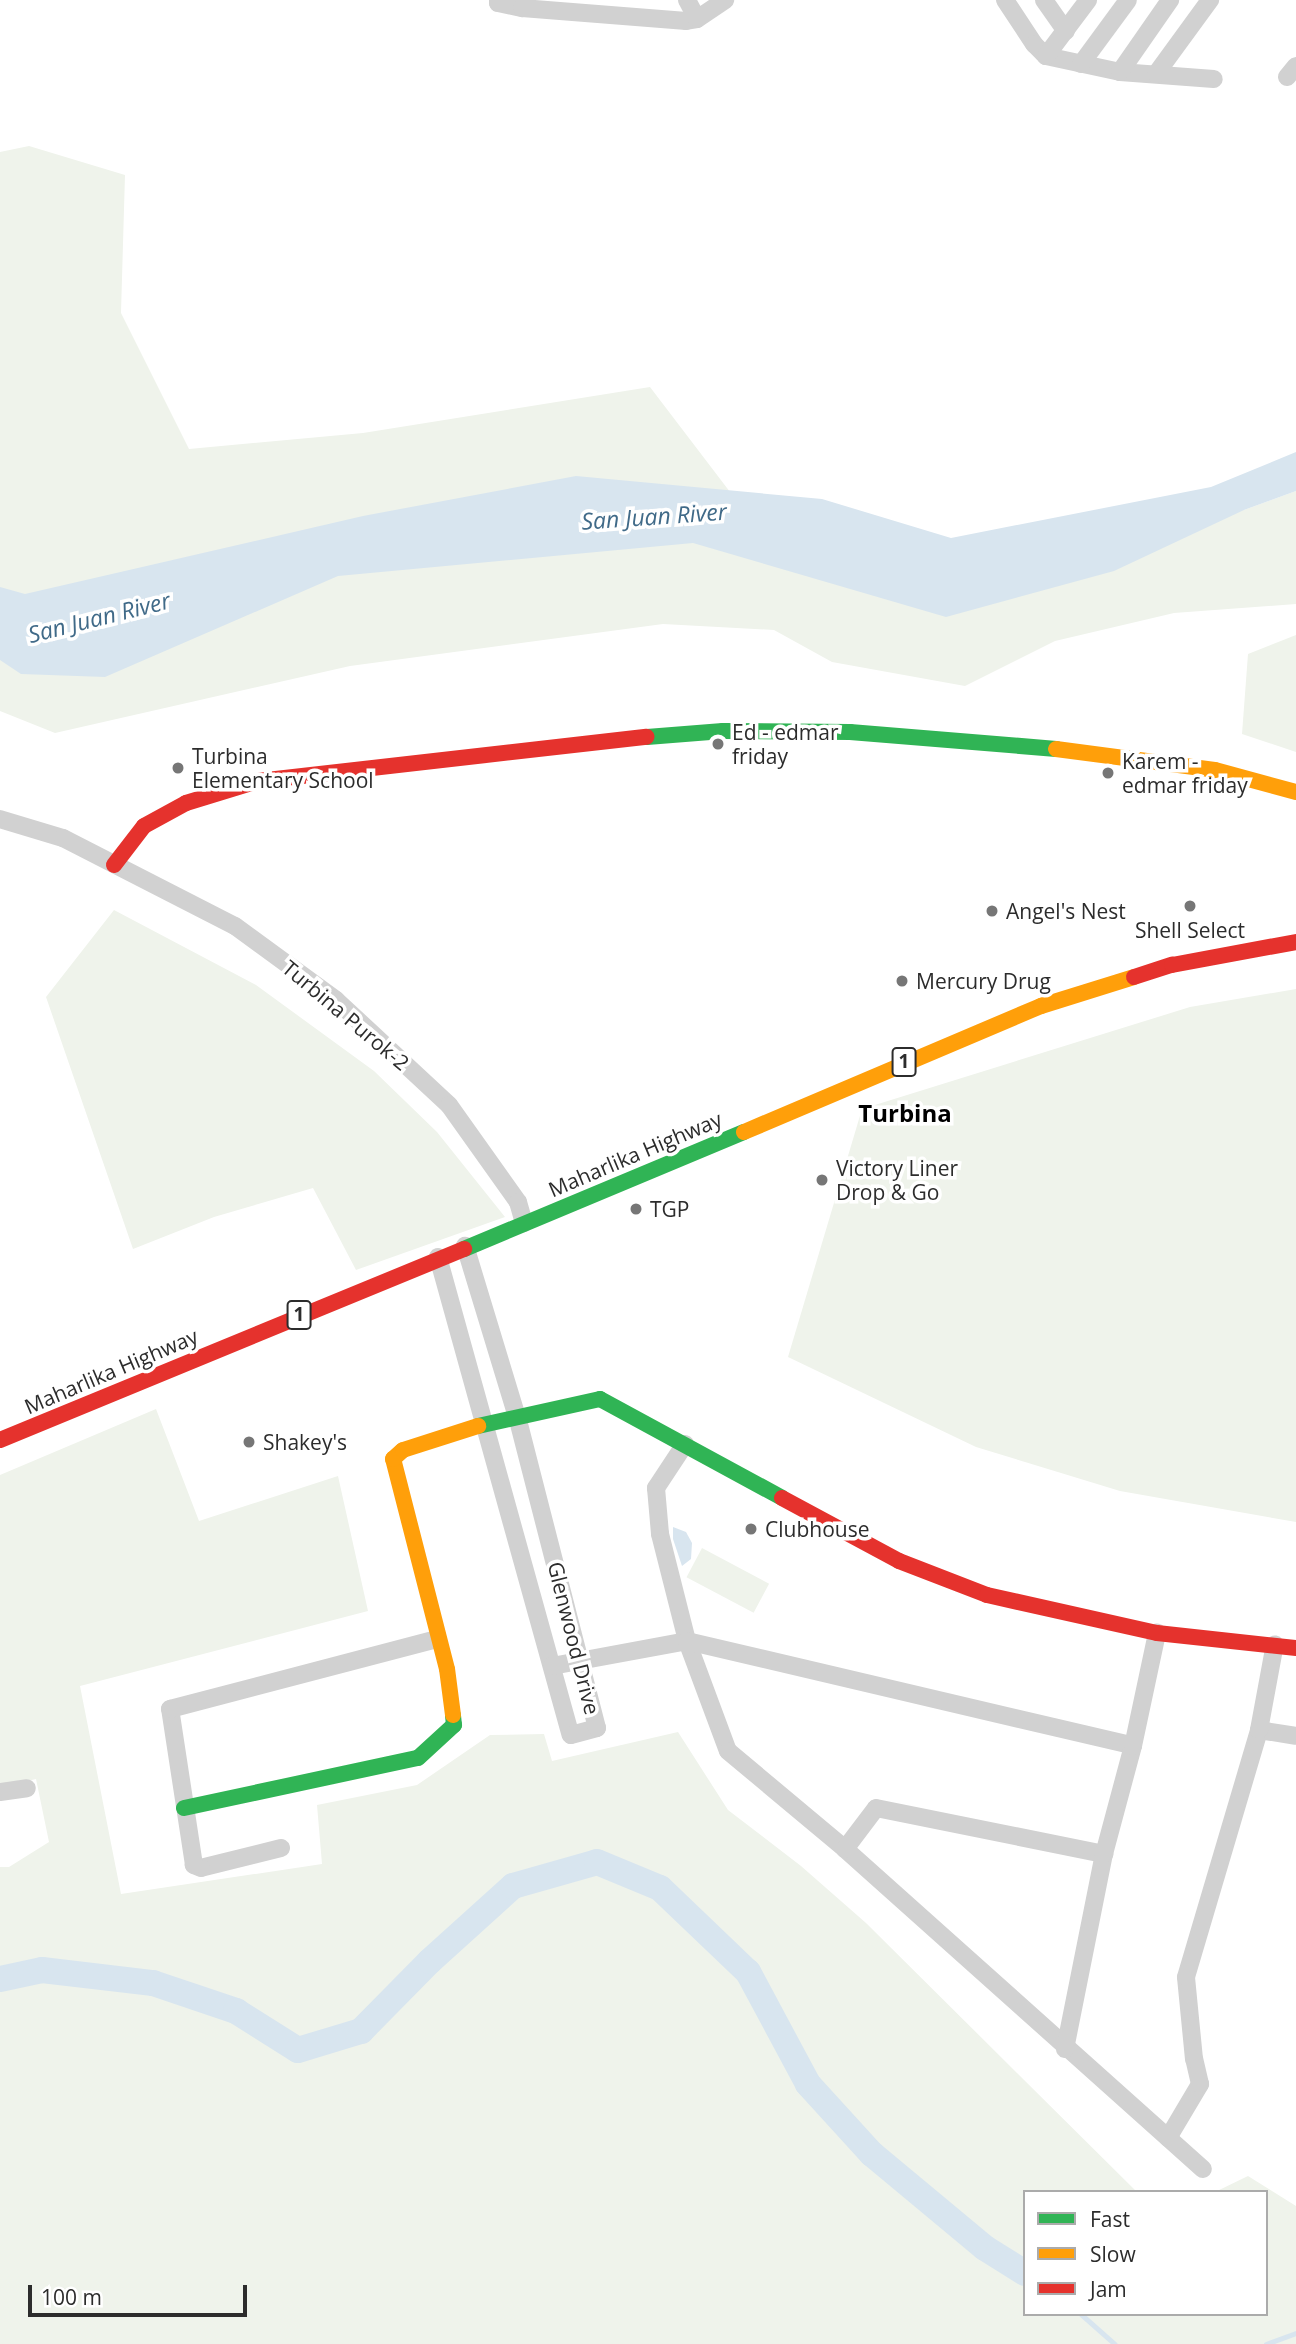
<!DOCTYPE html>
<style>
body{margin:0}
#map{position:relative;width:1296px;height:2344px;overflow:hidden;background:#fff;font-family:"Open Sans",sans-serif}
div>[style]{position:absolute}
.green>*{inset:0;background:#eff3eb;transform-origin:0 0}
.water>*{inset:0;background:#d8e5ef}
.stream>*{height:4.5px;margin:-2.25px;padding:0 2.25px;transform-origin:2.25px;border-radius:2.25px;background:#d8e5ef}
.river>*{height:26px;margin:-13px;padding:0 13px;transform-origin:13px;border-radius:13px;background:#d8e5ef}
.street>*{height:18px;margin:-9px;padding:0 9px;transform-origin:9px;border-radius:9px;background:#d1d1d1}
.fast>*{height:16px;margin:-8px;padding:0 8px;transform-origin:8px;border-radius:8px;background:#30b455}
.slow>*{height:16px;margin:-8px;padding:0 8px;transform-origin:8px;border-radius:8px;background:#ff9f0a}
.jam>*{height:16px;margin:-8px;padding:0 8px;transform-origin:8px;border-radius:8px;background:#e5322d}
.dots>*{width:19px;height:19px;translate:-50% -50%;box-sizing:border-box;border:4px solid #fff;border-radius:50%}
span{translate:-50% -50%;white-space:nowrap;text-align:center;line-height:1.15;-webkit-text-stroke:7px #fff;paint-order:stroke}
.shield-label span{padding:2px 5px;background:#fff;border:2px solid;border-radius:5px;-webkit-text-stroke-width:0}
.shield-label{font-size:19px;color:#2c2c2c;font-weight:700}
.poi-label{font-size:21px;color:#2c2c2c}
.left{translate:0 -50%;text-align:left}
.street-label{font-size:21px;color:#2c2c2c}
.water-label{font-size:23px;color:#406a88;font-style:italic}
.quarter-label{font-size:24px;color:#000;font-weight:700}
.legend{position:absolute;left:1023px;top:2190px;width:245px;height:126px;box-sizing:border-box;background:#fff;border:2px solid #ababab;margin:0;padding:9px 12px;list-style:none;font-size:21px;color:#2c2c2c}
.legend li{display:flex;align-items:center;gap:14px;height:35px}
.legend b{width:35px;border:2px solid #ababab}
.scale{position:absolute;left:28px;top:2285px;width:219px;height:32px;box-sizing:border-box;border:4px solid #2c2c2c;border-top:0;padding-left:9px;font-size:21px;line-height:24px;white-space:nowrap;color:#2c2c2c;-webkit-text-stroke:5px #fff;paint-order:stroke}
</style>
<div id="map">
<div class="green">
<div style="clip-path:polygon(29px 146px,125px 175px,121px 313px,189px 449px,363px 433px,650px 387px,788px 568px,1244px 510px,1296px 491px,1296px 604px,1174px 613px,1055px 641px,965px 686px,832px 662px,774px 630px,663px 624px,350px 666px,55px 733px,0 711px,0 152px)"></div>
<div style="clip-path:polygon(1296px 635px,1296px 752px,1242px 734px,1248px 654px)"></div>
<div style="clip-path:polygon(114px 910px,256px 985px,374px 1071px,437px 1132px,505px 1217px,356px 1270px,313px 1188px,214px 1217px,133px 1249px,46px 997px)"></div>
<div style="clip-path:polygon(1296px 989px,1296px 1522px,1120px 1491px,976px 1447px,788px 1357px,862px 1109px,1190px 1007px)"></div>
<div style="clip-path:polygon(156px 1409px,199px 1521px,338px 1476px,368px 1611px,80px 1686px,121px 1894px,322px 1864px,317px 1805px,417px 1785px,490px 1735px,544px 1734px,552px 1761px,678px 1732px,728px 1810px,801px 1866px,866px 1923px,1137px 2192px,1025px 2192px,1025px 2314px,1266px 2314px,1266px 2192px,1215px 2192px,1248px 2176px,1296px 2206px,1296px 2344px,0 2344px,0 1867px,9px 1867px,49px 1842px,36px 1779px,0 1787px,0 1475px)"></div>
<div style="left:702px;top:1548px;width:76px;height:33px;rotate:28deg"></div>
</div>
<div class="water">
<div style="clip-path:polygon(1296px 452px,1296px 491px,1244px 510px,1114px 571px,946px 617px,693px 543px,338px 576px,105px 677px,21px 674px,0 660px,0 587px,25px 594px,363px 516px,576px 476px,822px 499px,951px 538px,1211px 487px)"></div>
<div style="clip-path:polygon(673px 1527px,686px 1532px,692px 1543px,691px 1559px,682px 1566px,673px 1539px)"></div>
</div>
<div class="stream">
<div style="left:1081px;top:2314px;width:45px;rotate:41.4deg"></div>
<div style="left:1266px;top:2344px;width:32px;rotate:-20deg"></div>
</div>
<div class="river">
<div style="left:0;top:1979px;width:43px;rotate:-12.1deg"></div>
<div style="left:42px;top:1970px;width:112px;rotate:6.7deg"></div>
<div style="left:153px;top:1983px;width:88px;rotate:18.6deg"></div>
<div style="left:236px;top:2011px;width:73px;rotate:32.2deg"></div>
<div style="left:298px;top:2050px;width:66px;rotate:-16.8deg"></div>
<div style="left:361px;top:2031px;width:98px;rotate:-45.4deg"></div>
<div style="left:430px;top:1961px;width:112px;rotate:-42.1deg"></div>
<div style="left:513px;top:1886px;width:87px;rotate:-15.9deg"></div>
<div style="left:597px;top:1862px;width:68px;rotate:22.4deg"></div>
<div style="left:660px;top:1888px;width:122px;rotate:43.7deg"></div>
<div style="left:748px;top:1972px;width:127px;rotate:61.8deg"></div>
<div style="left:808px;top:2084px;width:95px;rotate:47.6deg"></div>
<div style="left:872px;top:2154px;width:147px;rotate:39.8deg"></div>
<div style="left:985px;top:2248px;width:47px;rotate:32deg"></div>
</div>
<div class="street">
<div style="left:498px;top:0;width:3px;rotate:90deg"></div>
<div style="left:498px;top:3px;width:25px;rotate:12deg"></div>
<div style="left:522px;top:8px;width:165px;rotate:4.5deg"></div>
<div style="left:686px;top:21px;width:11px;rotate:-10deg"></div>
<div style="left:697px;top:19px;width:34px;rotate:-34deg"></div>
<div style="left:687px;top:0;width:21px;rotate:62deg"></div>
<div style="left:1005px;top:0;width:53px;rotate:56.6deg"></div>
<div style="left:1034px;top:44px;width:17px;rotate:45deg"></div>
<div style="left:1046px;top:56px;width:76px;rotate:12.2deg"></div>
<div style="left:1120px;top:72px;width:94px;rotate:4.3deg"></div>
<div style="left:1044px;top:0;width:38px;rotate:55deg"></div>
<div style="left:1046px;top:56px;width:70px;rotate:-53.1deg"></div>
<div style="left:1081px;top:64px;width:79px;rotate:-53.7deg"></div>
<div style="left:1120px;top:72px;width:88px;rotate:-55.2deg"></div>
<div style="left:1156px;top:74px;width:92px;rotate:-53.9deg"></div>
<div style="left:1287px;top:77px;width:14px;rotate:-51deg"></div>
<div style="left:0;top:819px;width:66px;rotate:16.8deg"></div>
<div style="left:63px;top:838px;width:193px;rotate:27.1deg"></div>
<div style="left:235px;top:926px;width:125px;rotate:36.2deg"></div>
<div style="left:336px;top:1000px;width:154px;rotate:42.9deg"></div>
<div style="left:449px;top:1105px;width:119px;rotate:54.6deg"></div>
<div style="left:518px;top:1202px;width:22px;rotate:74deg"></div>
<div style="left:438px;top:1257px;width:496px;rotate:74.5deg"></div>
<div style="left:571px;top:1735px;width:27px;rotate:-15deg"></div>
<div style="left:597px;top:1728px;width:321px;rotate:-104.4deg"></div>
<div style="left:517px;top:1417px;width:179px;rotate:-106.9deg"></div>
<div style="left:685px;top:1444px;width:53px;rotate:123.4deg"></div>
<div style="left:656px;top:1488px;width:46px;rotate:85deg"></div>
<div style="left:660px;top:1534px;width:110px;rotate:75.8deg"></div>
<div style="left:687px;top:1641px;width:117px;rotate:69.6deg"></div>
<div style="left:728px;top:1751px;width:153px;rotate:39.9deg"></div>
<div style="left:845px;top:1849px;width:480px;rotate:41.8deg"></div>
<div style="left:552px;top:1666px;width:137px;rotate:-10.5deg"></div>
<div style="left:687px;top:1641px;width:458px;rotate:13.2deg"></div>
<div style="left:1259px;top:1730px;width:37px;rotate:9deg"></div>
<div style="left:0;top:1792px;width:27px;rotate:-8deg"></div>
<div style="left:281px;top:1848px;width:82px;rotate:166deg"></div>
<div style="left:201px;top:1868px;width:8px;rotate:-157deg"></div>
<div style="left:194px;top:1865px;width:158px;rotate:-98.7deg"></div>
<div style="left:170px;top:1709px;width:276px;rotate:-14.7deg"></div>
<div style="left:845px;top:1849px;width:51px;rotate:-52.9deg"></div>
<div style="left:876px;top:1808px;width:233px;rotate:11.4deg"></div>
<div style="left:1065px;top:2049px;width:199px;rotate:-78.7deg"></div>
<div style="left:1104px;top:1854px;width:112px;rotate:-75deg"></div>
<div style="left:1133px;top:1746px;width:116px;rotate:-78deg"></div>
<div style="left:1168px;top:2138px;width:63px;rotate:-59.3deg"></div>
<div style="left:1200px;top:2084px;width:26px;rotate:-103deg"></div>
<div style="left:1194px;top:2059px;width:82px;rotate:-95.6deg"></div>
<div style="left:1186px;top:1977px;width:258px;rotate:-73.5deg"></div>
<div style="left:1259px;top:1730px;width:87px;rotate:-79.5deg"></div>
</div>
<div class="fast">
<div style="left:647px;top:737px;width:76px;rotate:-4.5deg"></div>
<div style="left:723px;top:731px;width:127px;rotate:0.5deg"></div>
<div style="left:850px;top:732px;width:207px;rotate:4.7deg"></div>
<div style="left:464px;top:1249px;width:303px;rotate:-22.7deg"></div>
<div style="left:478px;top:1426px;width:125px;rotate:-12.5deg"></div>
<div style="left:600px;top:1399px;width:207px;rotate:28.5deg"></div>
<div style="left:184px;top:1808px;width:239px;rotate:-12.1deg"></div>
<div style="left:418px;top:1758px;width:49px;rotate:-42.5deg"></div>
<div style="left:454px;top:1725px;width:10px;rotate:-96deg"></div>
</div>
<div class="slow">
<div style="left:1056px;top:749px;width:160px;rotate:7.5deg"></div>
<div style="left:1215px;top:770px;width:84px;rotate:15.2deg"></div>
<div style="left:744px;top:1132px;width:323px;rotate:-23deg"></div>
<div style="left:1041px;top:1006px;width:97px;rotate:-17.3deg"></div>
<div style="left:453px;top:1715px;width:46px;rotate:-97.4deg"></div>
<div style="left:447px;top:1669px;width:217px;rotate:-104.4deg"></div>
<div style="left:393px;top:1459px;width:13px;rotate:-42deg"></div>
<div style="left:403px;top:1450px;width:79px;rotate:-17.7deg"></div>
</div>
<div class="jam">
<div style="left:114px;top:865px;width:49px;rotate:-52.4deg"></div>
<div style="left:144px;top:826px;width:48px;rotate:-28.7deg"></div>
<div style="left:186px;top:803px;width:75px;rotate:-17deg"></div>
<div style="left:258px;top:781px;width:391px;rotate:-6.5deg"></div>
<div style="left:1134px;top:977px;width:40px;rotate:-18deg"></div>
<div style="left:1172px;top:965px;width:126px;rotate:-10.5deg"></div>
<div style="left:0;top:1440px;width:502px;rotate:-22.37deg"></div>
<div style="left:782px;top:1498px;width:133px;rotate:28.3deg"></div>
<div style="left:899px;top:1561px;width:94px;rotate:21.1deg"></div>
<div style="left:987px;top:1595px;width:174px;rotate:12.6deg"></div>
<div style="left:1157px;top:1633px;width:140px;rotate:6.2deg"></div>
</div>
<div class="dots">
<div style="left:718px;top:744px;background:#767676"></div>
<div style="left:178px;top:768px;background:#767676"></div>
<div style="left:1108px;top:773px;background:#767676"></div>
<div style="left:1190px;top:906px;background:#767676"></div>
<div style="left:992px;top:911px;background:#767676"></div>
<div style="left:902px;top:981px;background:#767676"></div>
<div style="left:822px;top:1180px;background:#767676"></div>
<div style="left:636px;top:1209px;background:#767676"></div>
<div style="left:249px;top:1442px;background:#767676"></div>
<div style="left:751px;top:1529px;background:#767676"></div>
</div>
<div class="shield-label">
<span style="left:904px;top:1062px">1</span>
<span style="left:299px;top:1315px">1</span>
</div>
<div class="poi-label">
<span class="left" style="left:732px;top:744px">Ed - edmar<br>friday</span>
<span class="left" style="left:192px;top:768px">Turbina<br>Elementary School</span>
<span class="left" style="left:1122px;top:773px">Karem -<br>edmar friday</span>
<span class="left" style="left:1006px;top:911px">Angel's Nest</span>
<span style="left:1190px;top:930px">Shell Select</span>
<span class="left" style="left:916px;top:981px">Mercury Drug</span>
<span class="left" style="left:836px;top:1180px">Victory Liner<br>Drop &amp; Go</span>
<span class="left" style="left:650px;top:1209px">TGP</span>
<span class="left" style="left:263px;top:1442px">Shakey's</span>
<span class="left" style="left:765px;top:1529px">Clubhouse</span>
</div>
<div class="street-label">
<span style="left:346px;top:1015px;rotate:40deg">Turbina Purok-2</span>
<span style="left:635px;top:1154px;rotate:-23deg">Maharlika Highway</span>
<span style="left:111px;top:1371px;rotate:-23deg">Maharlika Highway</span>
<span style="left:574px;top:1638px;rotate:76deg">Glenwood Drive</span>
</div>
<div class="water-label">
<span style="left:654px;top:516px;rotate:-4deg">San Juan River</span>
<span style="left:99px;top:617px;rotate:-14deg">San Juan River</span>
</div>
<div class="quarter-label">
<span style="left:905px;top:1113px">Turbina</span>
</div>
<ul class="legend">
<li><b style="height:9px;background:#30b455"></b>Fast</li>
<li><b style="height:9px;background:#ff9f0a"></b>Slow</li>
<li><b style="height:9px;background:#e5322d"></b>Jam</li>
</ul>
<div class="scale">100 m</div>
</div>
